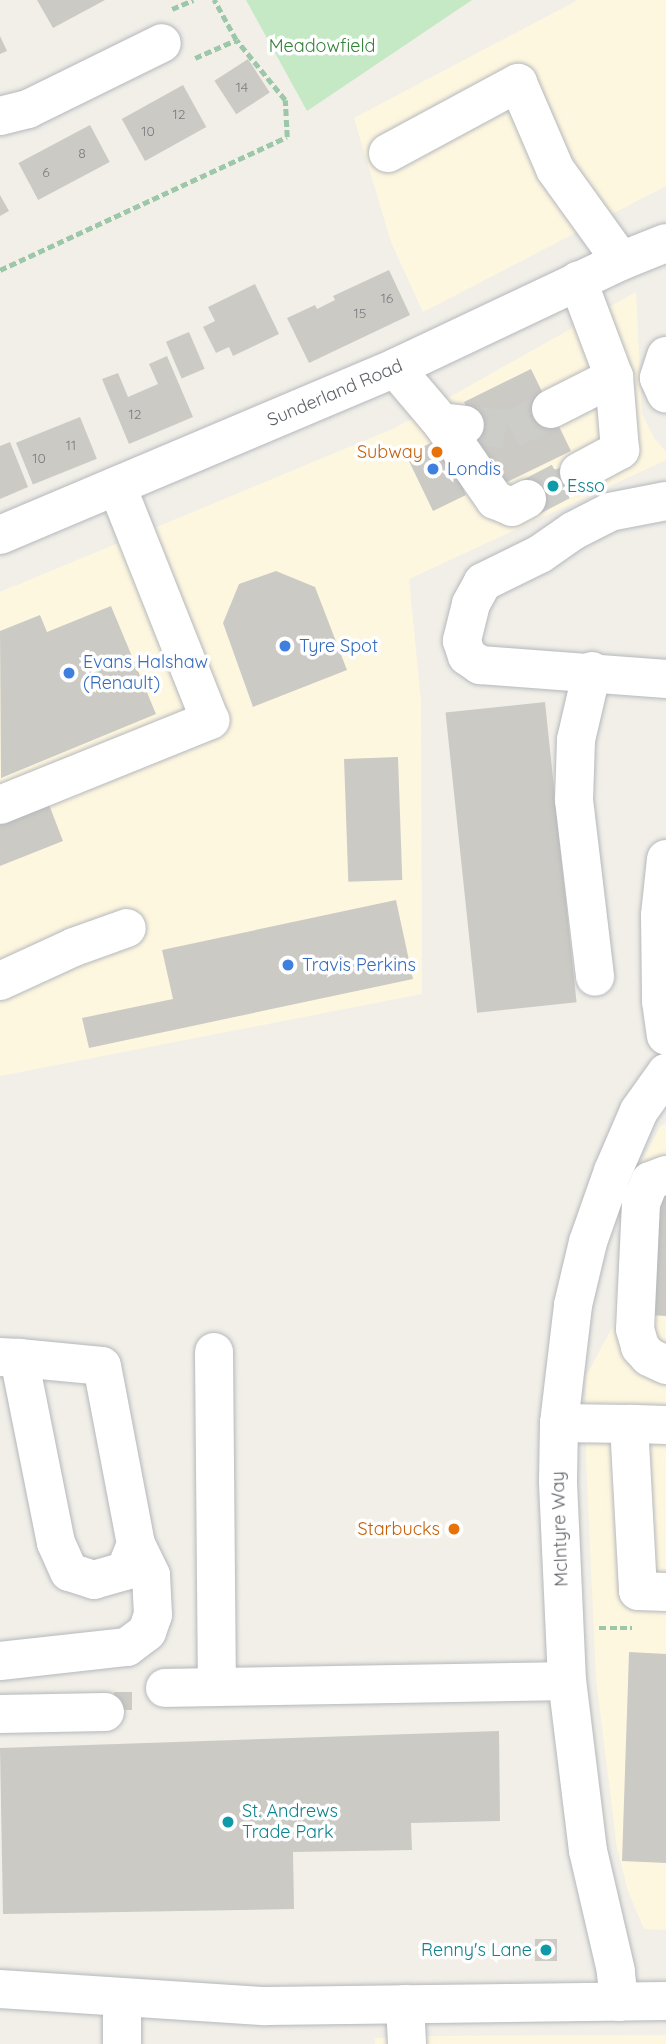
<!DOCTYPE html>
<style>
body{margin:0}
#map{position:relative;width:666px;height:2044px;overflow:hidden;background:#f1efe8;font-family:Quicksand,sans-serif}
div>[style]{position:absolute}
.commercial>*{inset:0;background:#fef7e0}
.green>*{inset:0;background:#c5e8c5}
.building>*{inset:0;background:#cccac5;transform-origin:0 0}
.minor-tunnel>*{height:38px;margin-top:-19px;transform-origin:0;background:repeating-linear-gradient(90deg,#ccccc8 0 38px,transparent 0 57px)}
.path>*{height:4.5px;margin-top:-2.25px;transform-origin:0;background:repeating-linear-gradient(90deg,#9cc7a9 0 7px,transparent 0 10.5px)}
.roads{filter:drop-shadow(0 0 2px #b5b8bc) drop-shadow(0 0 2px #b5b8bc)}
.minor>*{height:38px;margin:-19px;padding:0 19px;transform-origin:19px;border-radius:19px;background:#fff}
.dots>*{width:19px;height:19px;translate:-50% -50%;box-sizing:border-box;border:4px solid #fff;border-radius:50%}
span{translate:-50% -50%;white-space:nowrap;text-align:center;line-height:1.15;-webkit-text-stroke:7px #fff;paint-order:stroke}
.number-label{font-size:14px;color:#7a7d7f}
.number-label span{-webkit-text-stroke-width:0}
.park-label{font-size:18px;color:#348238}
.street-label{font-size:18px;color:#5f6368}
.food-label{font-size:18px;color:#c56008}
.right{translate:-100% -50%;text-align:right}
.shop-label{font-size:18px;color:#366cbe}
.left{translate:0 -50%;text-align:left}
.culture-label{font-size:18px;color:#0d838f}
</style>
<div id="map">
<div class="commercial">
<div style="clip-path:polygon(578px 0,666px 0,666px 186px,423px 312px,391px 242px,354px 118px)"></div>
<div style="clip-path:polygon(636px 292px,642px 414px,654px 438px,666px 452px,666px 460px,409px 579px,421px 701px,422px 994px,0 1076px,0 592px,395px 428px)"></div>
<div style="clip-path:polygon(666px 1123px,666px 1930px,644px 1929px,628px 1891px,617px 1848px,596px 1679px,586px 1458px,586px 1376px,613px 1326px,625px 1211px,643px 1159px,660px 1127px)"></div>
<div style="clip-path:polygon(666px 2035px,666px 2044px,375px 2044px,375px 2038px,407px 2036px)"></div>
</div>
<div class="green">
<div style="clip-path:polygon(246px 0,472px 0,307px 111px)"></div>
</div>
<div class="building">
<div style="clip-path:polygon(37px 0,105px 0,53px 28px)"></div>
<div style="clip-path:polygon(0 36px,7px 51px,0 54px)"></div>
<div style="left:248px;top:59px;width:40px;height:40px;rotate:57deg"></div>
<div style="left:183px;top:85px;width:48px;height:70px;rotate:61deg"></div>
<div style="left:90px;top:125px;width:42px;height:81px;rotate:62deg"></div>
<div style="clip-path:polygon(0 195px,9px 211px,0 216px)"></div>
<div style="clip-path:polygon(389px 270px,410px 315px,309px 363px,287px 318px,315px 305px,317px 309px,335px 300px,333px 296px)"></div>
<div style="clip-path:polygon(255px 284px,279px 334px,233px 356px,229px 347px,216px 353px,203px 327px,215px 321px,208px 307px)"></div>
<div style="left:189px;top:332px;width:40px;height:25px;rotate:67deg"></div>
<div style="clip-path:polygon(167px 356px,193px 417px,129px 444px,102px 379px,118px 373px,128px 397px,158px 384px,149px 364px)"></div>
<div style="clip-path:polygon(531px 369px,571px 451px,505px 483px,497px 467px,461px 484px,466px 495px,433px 511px,406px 455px,474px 422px,464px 402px)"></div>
<div style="left:80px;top:417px;width:45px;height:69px;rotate:68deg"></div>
<div style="clip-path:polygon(10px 442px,28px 487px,0 499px,0 446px)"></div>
<div style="left:574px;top:461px;width:26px;height:59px;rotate:65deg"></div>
<div style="clip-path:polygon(276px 571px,315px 587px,347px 670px,253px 707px,223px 623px,239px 584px)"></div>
<div style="clip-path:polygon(111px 606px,156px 714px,1px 778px,0 631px,40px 615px,47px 632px)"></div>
<div style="left:545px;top:702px;width:302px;height:100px;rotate:84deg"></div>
<div style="left:398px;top:757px;width:123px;height:54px;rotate:88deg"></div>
<div style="clip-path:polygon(48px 802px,63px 841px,0 866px,0 819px)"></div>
<div style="clip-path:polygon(396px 900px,413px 979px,89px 1048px,82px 1018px,173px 999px,162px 950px)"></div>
<div style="clip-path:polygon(656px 1191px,666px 1192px,666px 1316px,650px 1315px)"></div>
<div style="clip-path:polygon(629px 1652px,666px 1654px,666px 1863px,622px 1861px)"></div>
<div style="left:114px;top:1692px;width:18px;height:18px"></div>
<div style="clip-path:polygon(499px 1731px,500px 1821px,411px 1823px,412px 1850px,293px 1852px,294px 1909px,3px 1914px,0 1748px)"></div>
<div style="left:535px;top:1939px;width:22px;height:22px"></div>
</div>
<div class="minor-tunnel">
<div style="left:467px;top:425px;width:44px;rotate:6.5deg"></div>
<div style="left:511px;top:430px;width:45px;rotate:-27.7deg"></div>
<div style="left:527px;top:499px;width:59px;rotate:-27.4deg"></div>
</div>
<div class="path">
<div style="left:172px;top:9px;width:23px;rotate:-23deg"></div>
<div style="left:195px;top:58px;width:45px;rotate:-23.7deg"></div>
<div style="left:0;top:270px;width:316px;rotate:-24.9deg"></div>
<div style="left:287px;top:137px;width:37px;rotate:-93deg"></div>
<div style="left:285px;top:100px;width:77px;rotate:-129.2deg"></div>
<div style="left:236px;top:40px;width:46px;rotate:-118.8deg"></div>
<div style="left:599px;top:1628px;width:33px"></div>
</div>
<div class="roads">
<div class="minor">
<div style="left:0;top:116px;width:29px;rotate:-14deg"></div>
<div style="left:28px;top:109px;width:149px;rotate:-26.2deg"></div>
<div style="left:388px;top:153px;width:148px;rotate:-28.3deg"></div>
<div style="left:518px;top:83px;width:94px;rotate:66.7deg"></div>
<div style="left:555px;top:169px;width:113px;rotate:54.3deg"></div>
<div style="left:666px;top:356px;width:23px;rotate:108deg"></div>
<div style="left:659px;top:378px;width:17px;rotate:66deg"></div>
<div style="left:395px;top:368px;width:71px;rotate:49.6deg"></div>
<div style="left:441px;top:422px;width:24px;rotate:7deg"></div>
<div style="left:551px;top:409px;width:71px;rotate:-26.9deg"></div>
<div style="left:614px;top:377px;width:103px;rotate:-110.6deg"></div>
<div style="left:441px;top:422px;width:95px;rotate:55.3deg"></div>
<div style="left:495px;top:500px;width:18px;rotate:22deg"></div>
<div style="left:512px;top:507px;width:17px;rotate:-28deg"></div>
<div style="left:579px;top:472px;width:47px;rotate:-28.2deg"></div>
<div style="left:620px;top:450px;width:73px;rotate:-94.7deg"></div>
<div style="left:666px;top:501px;width:57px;rotate:168.9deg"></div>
<div style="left:610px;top:512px;width:42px;rotate:152.8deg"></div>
<div style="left:573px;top:531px;width:40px;rotate:145.1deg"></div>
<div style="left:540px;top:554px;width:64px;rotate:153.8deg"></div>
<div style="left:483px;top:582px;width:25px;rotate:119deg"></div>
<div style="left:471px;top:604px;width:38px;rotate:104deg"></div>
<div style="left:462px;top:641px;width:16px;rotate:72deg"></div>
<div style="left:467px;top:656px;width:16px;rotate:35deg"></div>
<div style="left:480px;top:665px;width:187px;rotate:4.3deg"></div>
<div style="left:0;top:535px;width:429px;rotate:-22.9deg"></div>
<div style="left:395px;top:368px;width:250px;rotate:-25.3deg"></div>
<div style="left:621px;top:261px;width:48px;rotate:-21.8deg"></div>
<div style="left:592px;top:671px;width:71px;rotate:103.1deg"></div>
<div style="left:576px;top:740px;width:60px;rotate:91.9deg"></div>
<div style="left:574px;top:800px;width:178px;rotate:83.2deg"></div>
<div style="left:0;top:805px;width:227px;rotate:-22deg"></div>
<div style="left:210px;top:720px;width:252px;rotate:-111.7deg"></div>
<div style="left:666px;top:859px;width:56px;rotate:96.1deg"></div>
<div style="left:660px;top:915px;width:86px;rotate:89.3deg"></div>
<div style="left:661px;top:1001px;width:35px;rotate:82deg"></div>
<div style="left:0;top:981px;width:81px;rotate:-24.7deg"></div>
<div style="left:74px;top:947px;width:56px;rotate:-19.7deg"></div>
<div style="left:666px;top:1175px;width:17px;rotate:159deg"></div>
<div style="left:650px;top:1181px;width:24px;rotate:112deg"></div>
<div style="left:641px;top:1203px;width:126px;rotate:92.7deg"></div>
<div style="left:635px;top:1329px;width:19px;rotate:74deg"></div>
<div style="left:640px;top:1347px;width:13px;rotate:48deg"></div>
<div style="left:649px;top:1357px;width:19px;rotate:25deg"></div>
<div style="left:214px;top:1352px;width:335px;rotate:89.5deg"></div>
<div style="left:0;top:1357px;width:19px;rotate:3deg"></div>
<div style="left:19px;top:1358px;width:83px;rotate:5.5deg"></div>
<div style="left:102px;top:1366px;width:181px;rotate:79.2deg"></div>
<div style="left:136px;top:1544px;width:29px;rotate:112deg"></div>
<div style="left:125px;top:1571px;width:32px;rotate:164deg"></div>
<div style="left:94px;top:1580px;width:26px;rotate:-162deg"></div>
<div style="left:69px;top:1572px;width:32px;rotate:-114deg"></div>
<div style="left:56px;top:1543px;width:189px;rotate:-101.3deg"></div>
<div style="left:559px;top:1423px;width:70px;rotate:0.8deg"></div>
<div style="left:666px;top:1425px;width:37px;rotate:-178deg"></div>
<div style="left:629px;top:1424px;width:167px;rotate:86.9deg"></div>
<div style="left:638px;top:1591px;width:28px;rotate:2deg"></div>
<div style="left:0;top:1661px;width:128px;rotate:-6.3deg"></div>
<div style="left:127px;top:1647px;width:25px;rotate:-37deg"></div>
<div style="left:147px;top:1632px;width:18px;rotate:-71deg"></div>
<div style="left:153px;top:1615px;width:40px;rotate:-92.9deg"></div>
<div style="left:151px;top:1575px;width:34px;rotate:-116deg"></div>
<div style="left:165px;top:1688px;width:402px;rotate:-1deg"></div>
<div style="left:0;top:1714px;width:105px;rotate:-1.1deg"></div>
<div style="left:0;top:1989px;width:266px;rotate:3.7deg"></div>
<div style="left:265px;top:2006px;width:401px;rotate:-0.7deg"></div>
<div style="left:122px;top:1999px;width:45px;rotate:90deg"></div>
<div style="left:619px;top:2002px;width:31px;rotate:-96deg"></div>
<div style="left:616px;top:1971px;width:123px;rotate:-103.1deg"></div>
<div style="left:588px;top:1851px;width:171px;rotate:-97deg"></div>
<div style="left:567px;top:1681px;width:200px;rotate:-92.6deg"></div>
<div style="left:558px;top:1481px;width:58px;rotate:-89deg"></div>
<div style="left:559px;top:1423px;width:119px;rotate:-83.2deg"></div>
<div style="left:573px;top:1305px;width:65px;rotate:-76.6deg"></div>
<div style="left:588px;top:1242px;width:75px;rotate:-70.6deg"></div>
<div style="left:613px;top:1171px;width:65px;rotate:-66.6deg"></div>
<div style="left:639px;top:1111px;width:47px;rotate:-54.6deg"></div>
<div style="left:405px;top:2004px;width:40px;rotate:87.1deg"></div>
</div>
</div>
<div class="dots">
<div style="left:437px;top:452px;background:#e8710a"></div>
<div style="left:433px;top:469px;background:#3f7fe0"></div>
<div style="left:553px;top:486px;background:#0f9aa8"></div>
<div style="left:285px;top:646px;background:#3f7fe0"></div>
<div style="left:69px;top:673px;background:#3f7fe0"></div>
<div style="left:288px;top:965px;background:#3f7fe0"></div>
<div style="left:454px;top:1529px;background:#e8710a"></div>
<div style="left:228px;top:1822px;background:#0f9aa8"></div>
<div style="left:546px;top:1950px;background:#0f9aa8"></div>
</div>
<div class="number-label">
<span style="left:242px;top:87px">14</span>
<span style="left:179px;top:114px">12</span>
<span style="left:148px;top:131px">10</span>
<span style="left:82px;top:153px">8</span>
<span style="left:46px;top:172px">6</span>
<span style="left:387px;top:298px">16</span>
<span style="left:360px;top:313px">15</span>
<span style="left:135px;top:414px">12</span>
<span style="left:71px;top:445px">11</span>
<span style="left:39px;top:458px">10</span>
</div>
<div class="park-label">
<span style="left:322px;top:46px">Meadowfield</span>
</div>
<div class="street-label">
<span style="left:335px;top:393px;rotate:-23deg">Sunderland Road</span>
<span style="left:560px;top:1529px;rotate:-92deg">McIntyre Way</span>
</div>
<div class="food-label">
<span class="right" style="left:423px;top:452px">Subway</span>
<span class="right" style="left:440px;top:1529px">Starbucks</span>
</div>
<div class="shop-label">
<span class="left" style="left:447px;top:469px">Londis</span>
<span class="left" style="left:299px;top:646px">Tyre Spot</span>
<span class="left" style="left:83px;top:673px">Evans Halshaw<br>(Renault)</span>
<span class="left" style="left:302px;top:965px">Travis Perkins</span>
</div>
<div class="culture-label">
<span class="left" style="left:567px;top:486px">Esso</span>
<span class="left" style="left:242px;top:1822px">St. Andrews<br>Trade Park</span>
<span class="right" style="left:532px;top:1950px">Renny's Lane</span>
</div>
</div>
